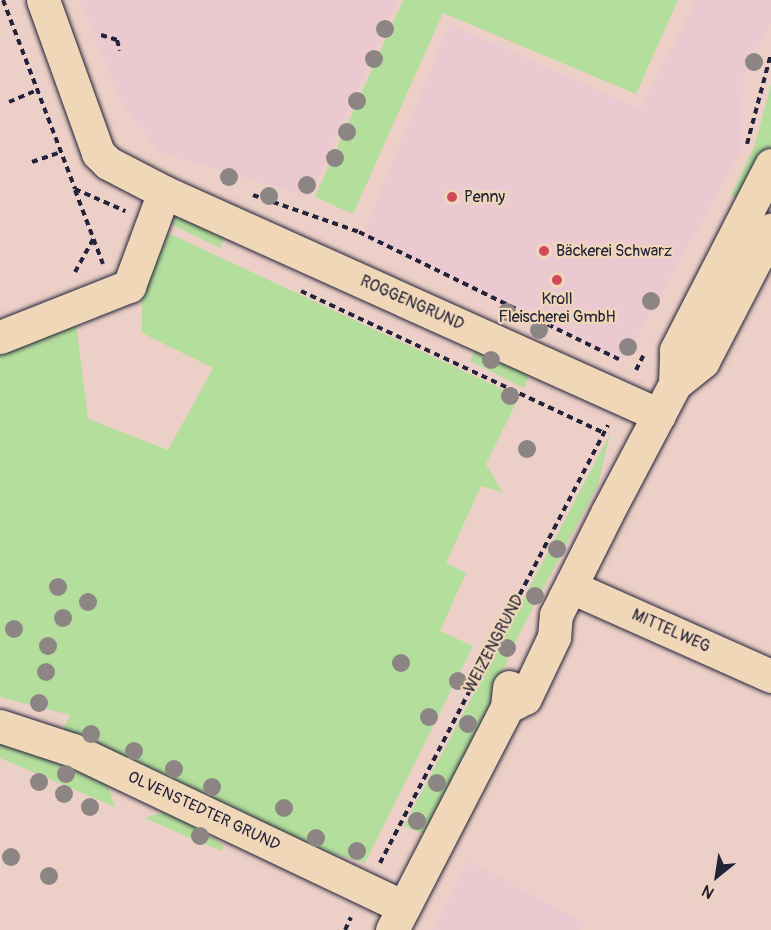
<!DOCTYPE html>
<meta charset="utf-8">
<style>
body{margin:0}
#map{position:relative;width:771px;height:930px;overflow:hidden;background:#eccfc6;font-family:Pangolin,sans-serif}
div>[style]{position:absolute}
.built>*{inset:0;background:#eacad0}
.green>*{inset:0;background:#b4de9c}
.path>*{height:4px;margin-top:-2px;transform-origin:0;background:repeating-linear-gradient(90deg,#22223b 0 6px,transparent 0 10.5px)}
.roads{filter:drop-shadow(0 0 2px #22223b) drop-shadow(0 0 2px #22223b)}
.street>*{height:33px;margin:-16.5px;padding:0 16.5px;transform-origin:16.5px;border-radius:16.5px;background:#f0d7b8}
.secondary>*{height:33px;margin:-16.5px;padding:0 16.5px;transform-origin:16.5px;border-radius:16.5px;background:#f0d7b8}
.trees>*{width:18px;height:18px;margin:-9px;border-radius:50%;background:#8d8584}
.dots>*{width:16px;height:16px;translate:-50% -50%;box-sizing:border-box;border:3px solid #f0d7b8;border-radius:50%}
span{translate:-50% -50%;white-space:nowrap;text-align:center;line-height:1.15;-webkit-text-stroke:4.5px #f0d7b8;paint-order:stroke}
.poi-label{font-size:16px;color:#22223b}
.left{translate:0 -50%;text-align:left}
.street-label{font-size:16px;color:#22223b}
.north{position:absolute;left:687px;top:846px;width:60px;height:60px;-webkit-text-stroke:4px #f0d7b8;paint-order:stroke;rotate:210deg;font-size:16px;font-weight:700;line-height:24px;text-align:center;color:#22223b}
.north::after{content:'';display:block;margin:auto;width:21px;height:27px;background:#22223b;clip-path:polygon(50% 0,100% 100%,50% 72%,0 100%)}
</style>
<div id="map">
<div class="built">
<div style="clip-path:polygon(80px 0,398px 0,309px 197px,159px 152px,121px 102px)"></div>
<div style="clip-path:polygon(696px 0,771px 0,771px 23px,743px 75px,741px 151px,624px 360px,362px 237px,449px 24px,641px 109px)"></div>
<div style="clip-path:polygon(468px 861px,584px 922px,579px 930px,433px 930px)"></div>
</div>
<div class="green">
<div style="clip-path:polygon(403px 0,678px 0,636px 94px,443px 13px,353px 214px,315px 197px)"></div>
<div style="clip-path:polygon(771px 84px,771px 148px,743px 202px,731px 196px,755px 145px)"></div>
<div style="clip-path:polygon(190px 213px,227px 230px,220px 248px,171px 224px,173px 218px)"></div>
<div style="clip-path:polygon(166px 232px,519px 397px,486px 464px,502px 492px,481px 486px,446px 563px,466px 573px,440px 631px,473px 646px,365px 863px,330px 853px,62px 732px,70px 715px,0 697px,0 350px,76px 323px,88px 419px,168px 450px,213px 368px,142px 333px,142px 277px)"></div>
<div style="clip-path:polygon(477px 346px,525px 367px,528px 378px,524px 388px,470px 361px)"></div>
<div style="clip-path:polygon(610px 434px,598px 485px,514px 644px,479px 730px,423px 834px,404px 826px)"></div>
<div style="clip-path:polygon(0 740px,106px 781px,115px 807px,0 758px)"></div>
<div style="clip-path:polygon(166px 811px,197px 826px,224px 846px,221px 851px,144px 818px)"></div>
</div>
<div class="path">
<div style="left:3px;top:0;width:202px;rotate:69.1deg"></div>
<div style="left:75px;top:189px;width:55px;rotate:23.7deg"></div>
<div style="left:101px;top:35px;width:17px;rotate:17deg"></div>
<div style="left:117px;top:40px;width:11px;rotate:75deg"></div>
<div style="left:9px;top:102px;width:30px;rotate:-23deg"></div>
<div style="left:747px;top:144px;width:93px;rotate:-75.1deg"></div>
<div style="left:32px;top:162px;width:31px;rotate:-19deg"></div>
<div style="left:75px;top:190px;width:79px;rotate:69.3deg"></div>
<div style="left:253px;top:195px;width:112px;rotate:19.2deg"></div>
<div style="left:359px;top:232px;width:291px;rotate:26.1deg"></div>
<div style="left:75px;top:272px;width:38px;rotate:-61deg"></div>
<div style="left:301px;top:291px;width:335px;rotate:25.1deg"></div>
<div style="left:636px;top:370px;width:16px;rotate:-63deg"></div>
<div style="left:481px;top:669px;width:275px;rotate:-62.5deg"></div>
<div style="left:380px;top:863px;width:212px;rotate:-62.5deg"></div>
<div style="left:345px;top:930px;width:14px;rotate:-65deg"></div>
</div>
<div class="roads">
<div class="street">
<div style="left:43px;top:0;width:163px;rotate:70.2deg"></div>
<div style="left:98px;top:153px;width:14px;rotate:45deg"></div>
<div style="left:108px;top:163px;width:63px;rotate:27.4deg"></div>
<div style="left:164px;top:192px;width:543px;rotate:24.25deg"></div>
<div style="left:0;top:337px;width:139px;rotate:-21.6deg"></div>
<div style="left:129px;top:286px;width:100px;rotate:-69.6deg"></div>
<div style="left:571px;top:587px;width:219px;rotate:24deg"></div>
<div style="left:0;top:726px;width:77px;rotate:18.2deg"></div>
<div style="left:73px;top:750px;width:366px;rotate:25.4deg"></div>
</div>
<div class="secondary">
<div style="left:675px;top:384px;width:34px;rotate:-88deg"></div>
<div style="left:676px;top:350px;width:208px;rotate:-62.8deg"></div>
<div style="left:507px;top:707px;width:20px;rotate:-27deg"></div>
<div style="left:525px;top:698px;width:68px;rotate:-64.6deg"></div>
<div style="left:554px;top:637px;width:22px;rotate:-85deg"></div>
<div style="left:556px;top:615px;width:114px;rotate:-63.4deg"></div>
<div style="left:607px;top:513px;width:146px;rotate:-62.2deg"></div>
<div style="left:675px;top:384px;width:36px;rotate:-39deg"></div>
<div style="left:703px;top:361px;width:148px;rotate:-62.6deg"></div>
<div style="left:392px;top:930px;width:251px;rotate:-62.7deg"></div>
<div style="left:507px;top:707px;width:20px;rotate:-84deg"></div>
</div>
</div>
<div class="trees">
<div style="left:385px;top:29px"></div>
<div style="left:374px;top:59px"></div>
<div style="left:754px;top:62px"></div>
<div style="left:357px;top:101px"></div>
<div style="left:347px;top:132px"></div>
<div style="left:335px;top:158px"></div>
<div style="left:229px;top:177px"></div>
<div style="left:307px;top:185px"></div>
<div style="left:269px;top:196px"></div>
<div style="left:651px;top:301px"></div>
<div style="left:507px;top:312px"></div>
<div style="left:539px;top:330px"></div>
<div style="left:628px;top:347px"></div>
<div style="left:491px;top:360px"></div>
<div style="left:510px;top:396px"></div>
<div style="left:527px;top:449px"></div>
<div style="left:557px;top:549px"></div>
<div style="left:58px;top:587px"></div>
<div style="left:535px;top:596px"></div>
<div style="left:88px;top:602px"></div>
<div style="left:63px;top:618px"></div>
<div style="left:14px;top:629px"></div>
<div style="left:48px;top:646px"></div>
<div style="left:507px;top:648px"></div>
<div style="left:401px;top:663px"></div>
<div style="left:46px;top:672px"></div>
<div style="left:458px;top:681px"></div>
<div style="left:39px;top:703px"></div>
<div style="left:429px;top:717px"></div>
<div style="left:468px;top:724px"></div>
<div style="left:91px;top:734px"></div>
<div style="left:134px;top:751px"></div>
<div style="left:174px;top:769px"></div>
<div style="left:66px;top:774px"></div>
<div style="left:39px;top:782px"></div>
<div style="left:437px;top:783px"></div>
<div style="left:212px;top:787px"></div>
<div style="left:64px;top:794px"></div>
<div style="left:90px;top:807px"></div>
<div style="left:284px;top:808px"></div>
<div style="left:417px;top:821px"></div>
<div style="left:200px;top:836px"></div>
<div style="left:316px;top:838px"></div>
<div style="left:357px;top:851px"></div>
<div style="left:11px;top:857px"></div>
<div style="left:49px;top:876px"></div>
</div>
<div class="dots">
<div style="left:452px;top:197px;background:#d1495b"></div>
<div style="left:544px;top:251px;background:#d1495b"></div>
<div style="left:557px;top:280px;background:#d1495b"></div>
</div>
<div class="poi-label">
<span class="left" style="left:464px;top:197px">Penny</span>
<span class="left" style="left:556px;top:251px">Bäckerei Schwarz</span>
<span style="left:557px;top:308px">Kroll<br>Fleischerei GmbH</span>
</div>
<div class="street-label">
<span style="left:412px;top:303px;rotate:24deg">ROGGENGRUND</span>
<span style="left:671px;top:631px;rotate:24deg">MITTELWEG</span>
<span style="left:494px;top:644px;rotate:-62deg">WEIZENGRUND</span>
<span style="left:204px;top:811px;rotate:25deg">OLVENSTEDTER GRUND</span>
</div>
<div class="north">N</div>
</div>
